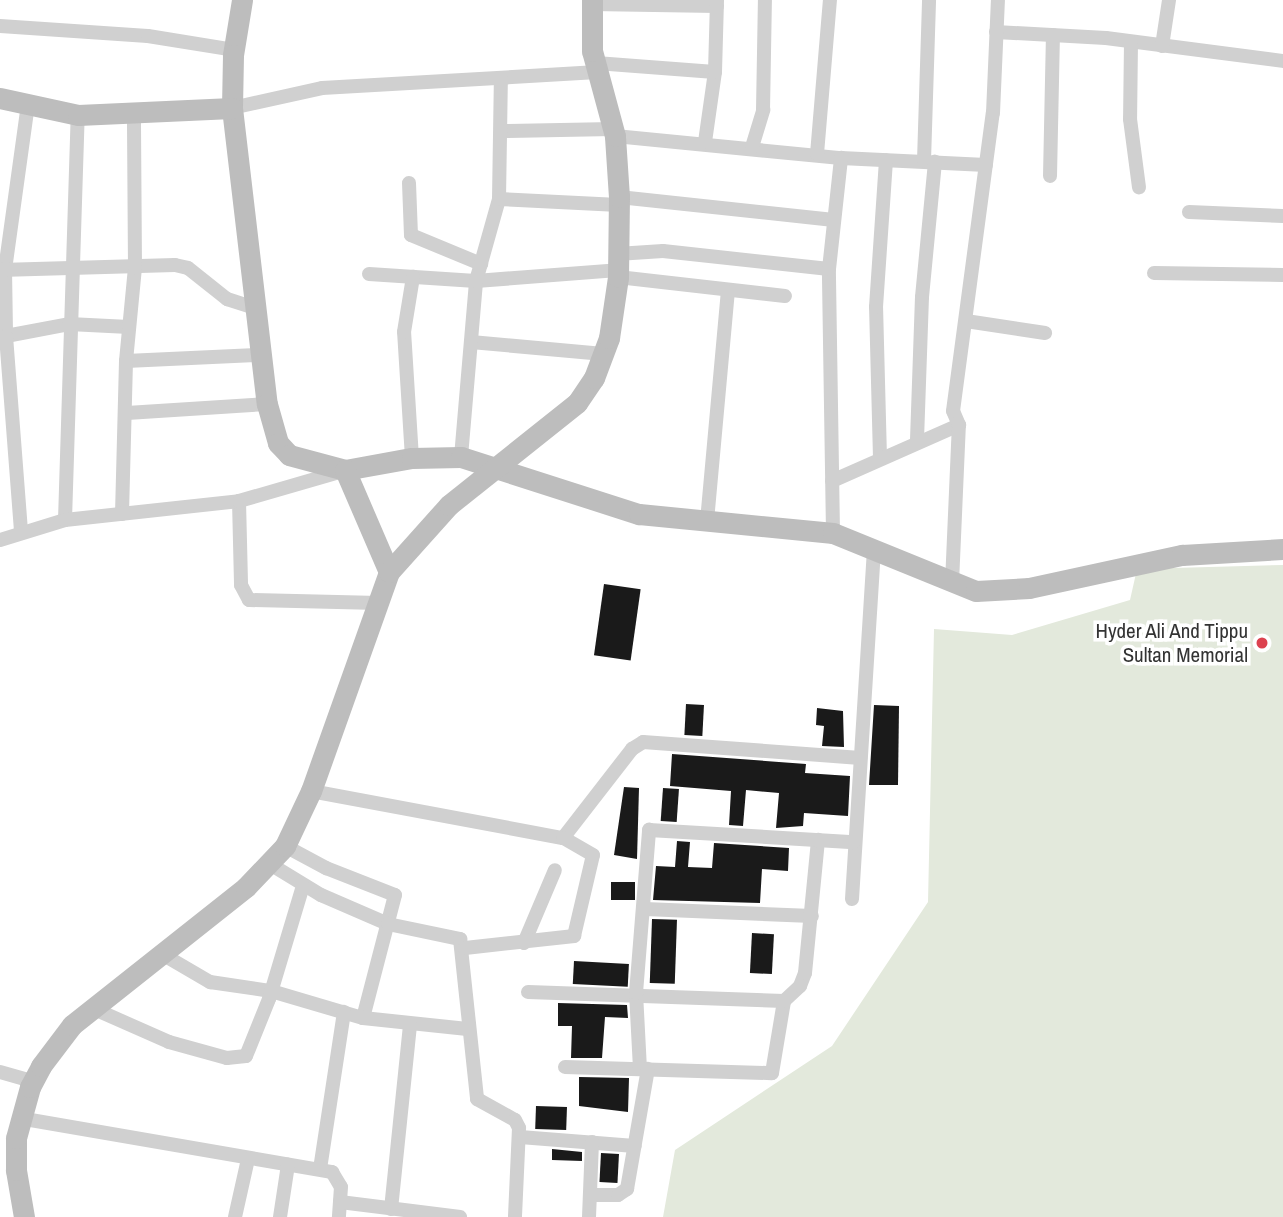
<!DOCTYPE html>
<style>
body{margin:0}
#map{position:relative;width:1283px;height:1217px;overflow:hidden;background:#fff;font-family:"Archivo Narrow",sans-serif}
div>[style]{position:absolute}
.green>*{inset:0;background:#e3e9dc}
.building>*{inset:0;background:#1a1a1a;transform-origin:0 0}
.street>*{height:14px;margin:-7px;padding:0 7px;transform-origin:7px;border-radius:7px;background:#d0d0d0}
.secondary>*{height:21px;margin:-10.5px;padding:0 10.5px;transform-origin:10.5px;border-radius:10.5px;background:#bdbdbd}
.dots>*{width:19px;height:19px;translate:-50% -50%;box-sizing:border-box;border:4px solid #fff;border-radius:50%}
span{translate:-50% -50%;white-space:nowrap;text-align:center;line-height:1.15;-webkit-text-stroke:7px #fff;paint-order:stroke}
.poi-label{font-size:21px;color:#333}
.right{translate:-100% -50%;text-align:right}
</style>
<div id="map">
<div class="green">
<div style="clip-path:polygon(1283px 565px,1283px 1217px,663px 1217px,675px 1150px,832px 1046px,928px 902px,934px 629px,1012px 635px,1130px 600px,1137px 569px)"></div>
</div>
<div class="building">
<div style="left:604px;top:584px;width:37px;height:72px;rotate:8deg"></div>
<div style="left:686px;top:704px;width:18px;height:31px;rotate:3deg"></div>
<div style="clip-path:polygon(874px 705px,899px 706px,898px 785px,869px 785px)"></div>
<div style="clip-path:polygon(817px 708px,843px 711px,844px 747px,822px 746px,824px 726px,816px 725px)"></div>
<div style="clip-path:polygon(672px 754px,806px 764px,805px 773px,850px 776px,848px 816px,804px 813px,803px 826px,776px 828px,779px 793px,746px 790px,743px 826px,729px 825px,731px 791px,670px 786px)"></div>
<div style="clip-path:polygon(624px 787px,639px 788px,637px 859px,614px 855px)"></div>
<div style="left:663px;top:788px;width:16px;height:33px;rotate:4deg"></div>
<div style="clip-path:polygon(677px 841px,690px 842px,688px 867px,712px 868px,714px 843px,789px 848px,788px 871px,762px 869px,760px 903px,653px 900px,656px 866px,675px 867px)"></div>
<div style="left:611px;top:882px;width:24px;height:18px"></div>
<div style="left:652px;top:919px;width:25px;height:64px;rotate:2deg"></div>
<div style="left:752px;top:933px;width:22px;height:40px;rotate:3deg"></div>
<div style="left:574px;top:961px;width:55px;height:23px;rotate:3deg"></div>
<div style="clip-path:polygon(558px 1003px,627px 1005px,628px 1018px,605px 1017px,602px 1058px,571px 1058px,572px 1026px,558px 1026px)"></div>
<div style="clip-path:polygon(579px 1077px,629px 1078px,628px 1112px,579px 1106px)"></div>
<div style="left:536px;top:1106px;width:31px;height:23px;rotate:2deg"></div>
<div style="clip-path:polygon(552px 1149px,582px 1152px,582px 1161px,552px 1160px)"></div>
<div style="left:601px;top:1153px;width:18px;height:29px;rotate:3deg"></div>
</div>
<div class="street">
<div style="left:591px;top:4px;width:126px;rotate:0.9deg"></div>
<div style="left:0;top:26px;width:148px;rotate:3.9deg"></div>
<div style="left:148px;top:36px;width:87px;rotate:9.2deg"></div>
<div style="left:996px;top:32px;width:110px;rotate:3.1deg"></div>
<div style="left:1106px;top:38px;width:178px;rotate:7.4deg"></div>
<div style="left:1131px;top:42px;width:77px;rotate:90.7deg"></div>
<div style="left:1130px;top:119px;width:69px;rotate:82.5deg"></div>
<div style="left:1162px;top:46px;width:47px;rotate:-81.3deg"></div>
<div style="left:596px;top:63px;width:119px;rotate:4.3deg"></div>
<div style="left:28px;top:104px;width:167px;rotate:97.9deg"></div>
<div style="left:5px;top:269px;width:67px;rotate:89.1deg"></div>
<div style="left:6px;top:336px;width:64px;rotate:-10.8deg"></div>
<div style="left:69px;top:324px;width:60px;rotate:2.9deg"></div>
<div style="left:232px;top:108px;width:92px;rotate:-12.5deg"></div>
<div style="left:322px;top:88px;width:276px;rotate:-3.3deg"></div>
<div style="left:503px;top:131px;width:110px;rotate:-1deg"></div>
<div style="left:615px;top:136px;width:227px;rotate:5.6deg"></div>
<div style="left:841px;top:158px;width:145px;rotate:2.8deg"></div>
<div style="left:705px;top:142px;width:71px;rotate:-81.9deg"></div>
<div style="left:715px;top:72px;width:72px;rotate:-88.4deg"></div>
<div style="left:752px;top:147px;width:39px;rotate:-73deg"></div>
<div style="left:763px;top:110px;width:110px;rotate:-89deg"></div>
<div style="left:817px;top:154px;width:155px;rotate:-85.2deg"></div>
<div style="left:924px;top:161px;width:161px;rotate:-88.2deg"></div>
<div style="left:1050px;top:176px;width:141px;rotate:-88.8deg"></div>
<div style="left:409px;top:183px;width:52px;rotate:87.8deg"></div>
<div style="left:411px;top:235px;width:76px;rotate:22.5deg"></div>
<div style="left:619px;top:197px;width:216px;rotate:6.1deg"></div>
<div style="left:499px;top:199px;width:120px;rotate:2.9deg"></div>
<div style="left:1189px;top:212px;width:94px;rotate:2.4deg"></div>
<div style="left:617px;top:254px;width:46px;rotate:-3.7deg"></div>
<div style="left:663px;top:251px;width:167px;rotate:6.2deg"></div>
<div style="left:0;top:270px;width:175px;rotate:-1.6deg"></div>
<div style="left:175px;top:265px;width:13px;rotate:13deg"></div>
<div style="left:188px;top:268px;width:50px;rotate:38.5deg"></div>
<div style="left:227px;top:299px;width:28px;rotate:18deg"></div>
<div style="left:1154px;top:273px;width:129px;rotate:0.9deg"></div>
<div style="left:369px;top:274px;width:107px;rotate:3.7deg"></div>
<div style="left:476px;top:281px;width:142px;rotate:-4.4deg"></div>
<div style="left:618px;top:277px;width:168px;rotate:6.5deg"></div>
<div style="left:966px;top:321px;width:80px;rotate:8.6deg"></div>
<div style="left:0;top:336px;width:6px"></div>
<div style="left:6px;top:336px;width:195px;rotate:85.6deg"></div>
<div style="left:471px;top:342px;width:133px;rotate:5.2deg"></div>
<div style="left:126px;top:361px;width:134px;rotate:-2.6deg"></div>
<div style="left:127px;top:413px;width:140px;rotate:-3.7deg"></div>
<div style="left:917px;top:440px;width:143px;rotate:-88deg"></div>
<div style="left:922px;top:297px;width:136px;rotate:-84.5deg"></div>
<div style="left:461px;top:457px;width:177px;rotate:-85.1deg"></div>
<div style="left:476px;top:281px;width:85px;rotate:-74.3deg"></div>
<div style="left:499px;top:199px;width:121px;rotate:-89.1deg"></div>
<div style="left:412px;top:458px;width:126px;rotate:-93.6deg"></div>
<div style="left:404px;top:332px;width:56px;rotate:-80.7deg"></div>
<div style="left:880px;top:458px;width:151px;rotate:-91.5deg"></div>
<div style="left:876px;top:307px;width:147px;rotate:-86.1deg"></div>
<div style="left:832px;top:481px;width:139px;rotate:-23.8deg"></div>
<div style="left:239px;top:501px;width:84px;rotate:88.6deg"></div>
<div style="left:241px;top:585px;width:17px;rotate:62deg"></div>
<div style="left:249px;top:600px;width:130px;rotate:1.3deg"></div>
<div style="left:122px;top:514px;width:153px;rotate:-88.5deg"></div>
<div style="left:126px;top:361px;width:93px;rotate:-84.5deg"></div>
<div style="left:135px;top:268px;width:156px;rotate:-90.4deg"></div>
<div style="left:65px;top:520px;width:405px;rotate:-88.2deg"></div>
<div style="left:707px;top:521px;width:230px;rotate:-84.8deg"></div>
<div style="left:833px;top:533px;width:264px;rotate:-90.9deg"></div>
<div style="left:829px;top:269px;width:112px;rotate:-83.8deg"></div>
<div style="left:0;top:540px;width:68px;rotate:-17.1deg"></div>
<div style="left:65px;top:520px;width:175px;rotate:-6.2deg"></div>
<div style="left:239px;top:501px;width:108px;rotate:-16.1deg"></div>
<div style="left:952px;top:583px;width:158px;rotate:-87.5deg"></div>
<div style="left:959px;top:425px;width:15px;rotate:-113deg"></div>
<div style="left:953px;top:411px;width:301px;rotate:-82.4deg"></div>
<div style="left:993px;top:113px;width:113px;rotate:-87.5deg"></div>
<div style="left:311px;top:791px;width:256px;rotate:10.6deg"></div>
<div style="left:563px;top:838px;width:113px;rotate:-52.2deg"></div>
<div style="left:632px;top:749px;width:13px;rotate:-32deg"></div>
<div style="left:643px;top:742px;width:218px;rotate:4.2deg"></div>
<div style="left:285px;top:846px;width:47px;rotate:28.2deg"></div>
<div style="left:326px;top:868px;width:74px;rotate:21.4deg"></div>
<div style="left:395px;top:895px;width:127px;rotate:104.6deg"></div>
<div style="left:270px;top:864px;width:60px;rotate:31.3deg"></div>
<div style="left:321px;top:895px;width:73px;rotate:23.4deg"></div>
<div style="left:388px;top:924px;width:74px;rotate:11.8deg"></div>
<div style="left:460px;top:939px;width:161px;rotate:83.9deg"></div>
<div style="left:477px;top:1099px;width:43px;rotate:28.9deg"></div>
<div style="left:515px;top:1120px;width:9px;rotate:63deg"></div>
<div style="left:519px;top:1128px;width:89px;rotate:92.6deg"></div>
<div style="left:852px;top:899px;width:351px;rotate:-86.4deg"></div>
<div style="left:645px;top:909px;width:167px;rotate:2.4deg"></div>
<div style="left:524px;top:943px;width:79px;rotate:-67deg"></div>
<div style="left:465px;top:948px;width:110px;rotate:-6.3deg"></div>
<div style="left:574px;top:936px;width:83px;rotate:-76.8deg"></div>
<div style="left:593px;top:855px;width:34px;rotate:-150deg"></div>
<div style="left:162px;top:954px;width:56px;rotate:30.3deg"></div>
<div style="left:210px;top:982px;width:62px;rotate:8.4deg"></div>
<div style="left:271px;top:991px;width:96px;rotate:16.4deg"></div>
<div style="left:363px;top:1018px;width:105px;rotate:6deg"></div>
<div style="left:528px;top:992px;width:256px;rotate:2deg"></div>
<div style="left:92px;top:1008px;width:84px;rotate:23.8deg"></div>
<div style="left:169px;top:1042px;width:60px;rotate:15.4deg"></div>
<div style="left:227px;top:1058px;width:19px;rotate:-6deg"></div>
<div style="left:246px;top:1056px;width:61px;rotate:-68deg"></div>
<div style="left:269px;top:999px;width:118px;rotate:-73.3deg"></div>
<div style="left:565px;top:1067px;width:207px;rotate:1.7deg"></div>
<div style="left:772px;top:1073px;width:73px;rotate:-80.5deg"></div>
<div style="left:784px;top:1001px;width:22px;rotate:-43deg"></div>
<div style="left:800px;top:986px;width:14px;rotate:-69deg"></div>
<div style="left:805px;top:973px;width:134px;rotate:-84.4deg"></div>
<div style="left:640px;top:1069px;width:76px;rotate:-93deg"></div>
<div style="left:636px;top:993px;width:164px;rotate:-85.4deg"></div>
<div style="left:649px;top:830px;width:205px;rotate:3.4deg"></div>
<div style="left:0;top:1072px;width:33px;rotate:16deg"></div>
<div style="left:19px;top:1118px;width:318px;rotate:9.8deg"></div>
<div style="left:332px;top:1172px;width:17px;rotate:59deg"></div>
<div style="left:341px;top:1187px;width:30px;rotate:94deg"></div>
<div style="left:520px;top:1137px;width:115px;rotate:4.5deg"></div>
<div style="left:320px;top:1169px;width:159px;rotate:-81.3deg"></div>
<div style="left:591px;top:1195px;width:27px"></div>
<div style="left:618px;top:1195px;width:11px;rotate:-34deg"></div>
<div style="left:627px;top:1189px;width:122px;rotate:-80.1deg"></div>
<div style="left:340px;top:1202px;width:121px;rotate:7.1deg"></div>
<div style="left:391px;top:1209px;width:185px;rotate:-84.1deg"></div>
<div style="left:235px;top:1217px;width:59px;rotate:-77.4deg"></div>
<div style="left:280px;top:1217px;width:53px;rotate:-81.3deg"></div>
<div style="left:589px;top:1217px;width:75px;rotate:-87.7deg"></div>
</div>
<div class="secondary">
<div style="left:242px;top:0;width:56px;rotate:99.3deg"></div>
<div style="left:233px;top:55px;width:53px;rotate:91.1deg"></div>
<div style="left:232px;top:108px;width:298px;rotate:83.3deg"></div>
<div style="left:267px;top:404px;width:41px;rotate:74.2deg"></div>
<div style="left:278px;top:443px;width:16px;rotate:47deg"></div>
<div style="left:289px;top:455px;width:58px;rotate:15deg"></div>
<div style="left:345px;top:470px;width:68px;rotate:-10.2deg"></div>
<div style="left:412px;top:458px;width:49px;rotate:-1.2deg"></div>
<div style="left:461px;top:457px;width:187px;rotate:17.8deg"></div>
<div style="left:639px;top:514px;width:195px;rotate:5.6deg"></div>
<div style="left:833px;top:533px;width:154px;rotate:22.1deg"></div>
<div style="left:976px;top:591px;width:53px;rotate:-3.2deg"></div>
<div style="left:1029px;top:588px;width:157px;rotate:-12.2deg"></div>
<div style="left:1182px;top:555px;width:101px;rotate:-3.4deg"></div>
<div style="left:0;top:98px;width:80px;rotate:12.3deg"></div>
<div style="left:78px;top:115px;width:154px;rotate:-2.6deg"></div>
<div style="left:345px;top:470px;width:111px;rotate:66.7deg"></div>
<div style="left:24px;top:1217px;width:48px;rotate:-99.7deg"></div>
<div style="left:16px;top:1170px;width:32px;rotate:-90deg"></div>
<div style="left:16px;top:1138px;width:53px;rotate:-74.6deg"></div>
<div style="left:30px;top:1087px;width:24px;rotate:-62deg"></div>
<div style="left:41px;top:1066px;width:51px;rotate:-52.9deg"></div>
<div style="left:72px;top:1025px;width:222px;rotate:-38.4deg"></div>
<div style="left:246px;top:887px;width:57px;rotate:-46.4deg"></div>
<div style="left:285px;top:846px;width:61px;rotate:-64.7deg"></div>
<div style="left:311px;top:791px;width:232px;rotate:-70.4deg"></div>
<div style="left:389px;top:572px;width:90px;rotate:-48.2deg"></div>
<div style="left:449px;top:505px;width:164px;rotate:-38.6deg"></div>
<div style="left:577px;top:403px;width:30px;rotate:-56deg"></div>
<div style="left:594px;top:378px;width:43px;rotate:-69.4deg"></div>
<div style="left:609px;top:338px;width:62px;rotate:-81.6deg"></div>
<div style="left:618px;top:277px;width:80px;rotate:-89.3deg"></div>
<div style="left:619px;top:197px;width:61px;rotate:-93.8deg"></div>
<div style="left:615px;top:136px;width:88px;rotate:-105.1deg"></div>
<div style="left:592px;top:51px;width:51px;rotate:-90deg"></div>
</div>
<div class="dots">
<div style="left:1262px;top:643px;background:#dc424f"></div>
</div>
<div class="poi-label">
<span class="right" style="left:1248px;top:643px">Hyder Ali And Tippu<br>Sultan Memorial</span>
</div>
</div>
